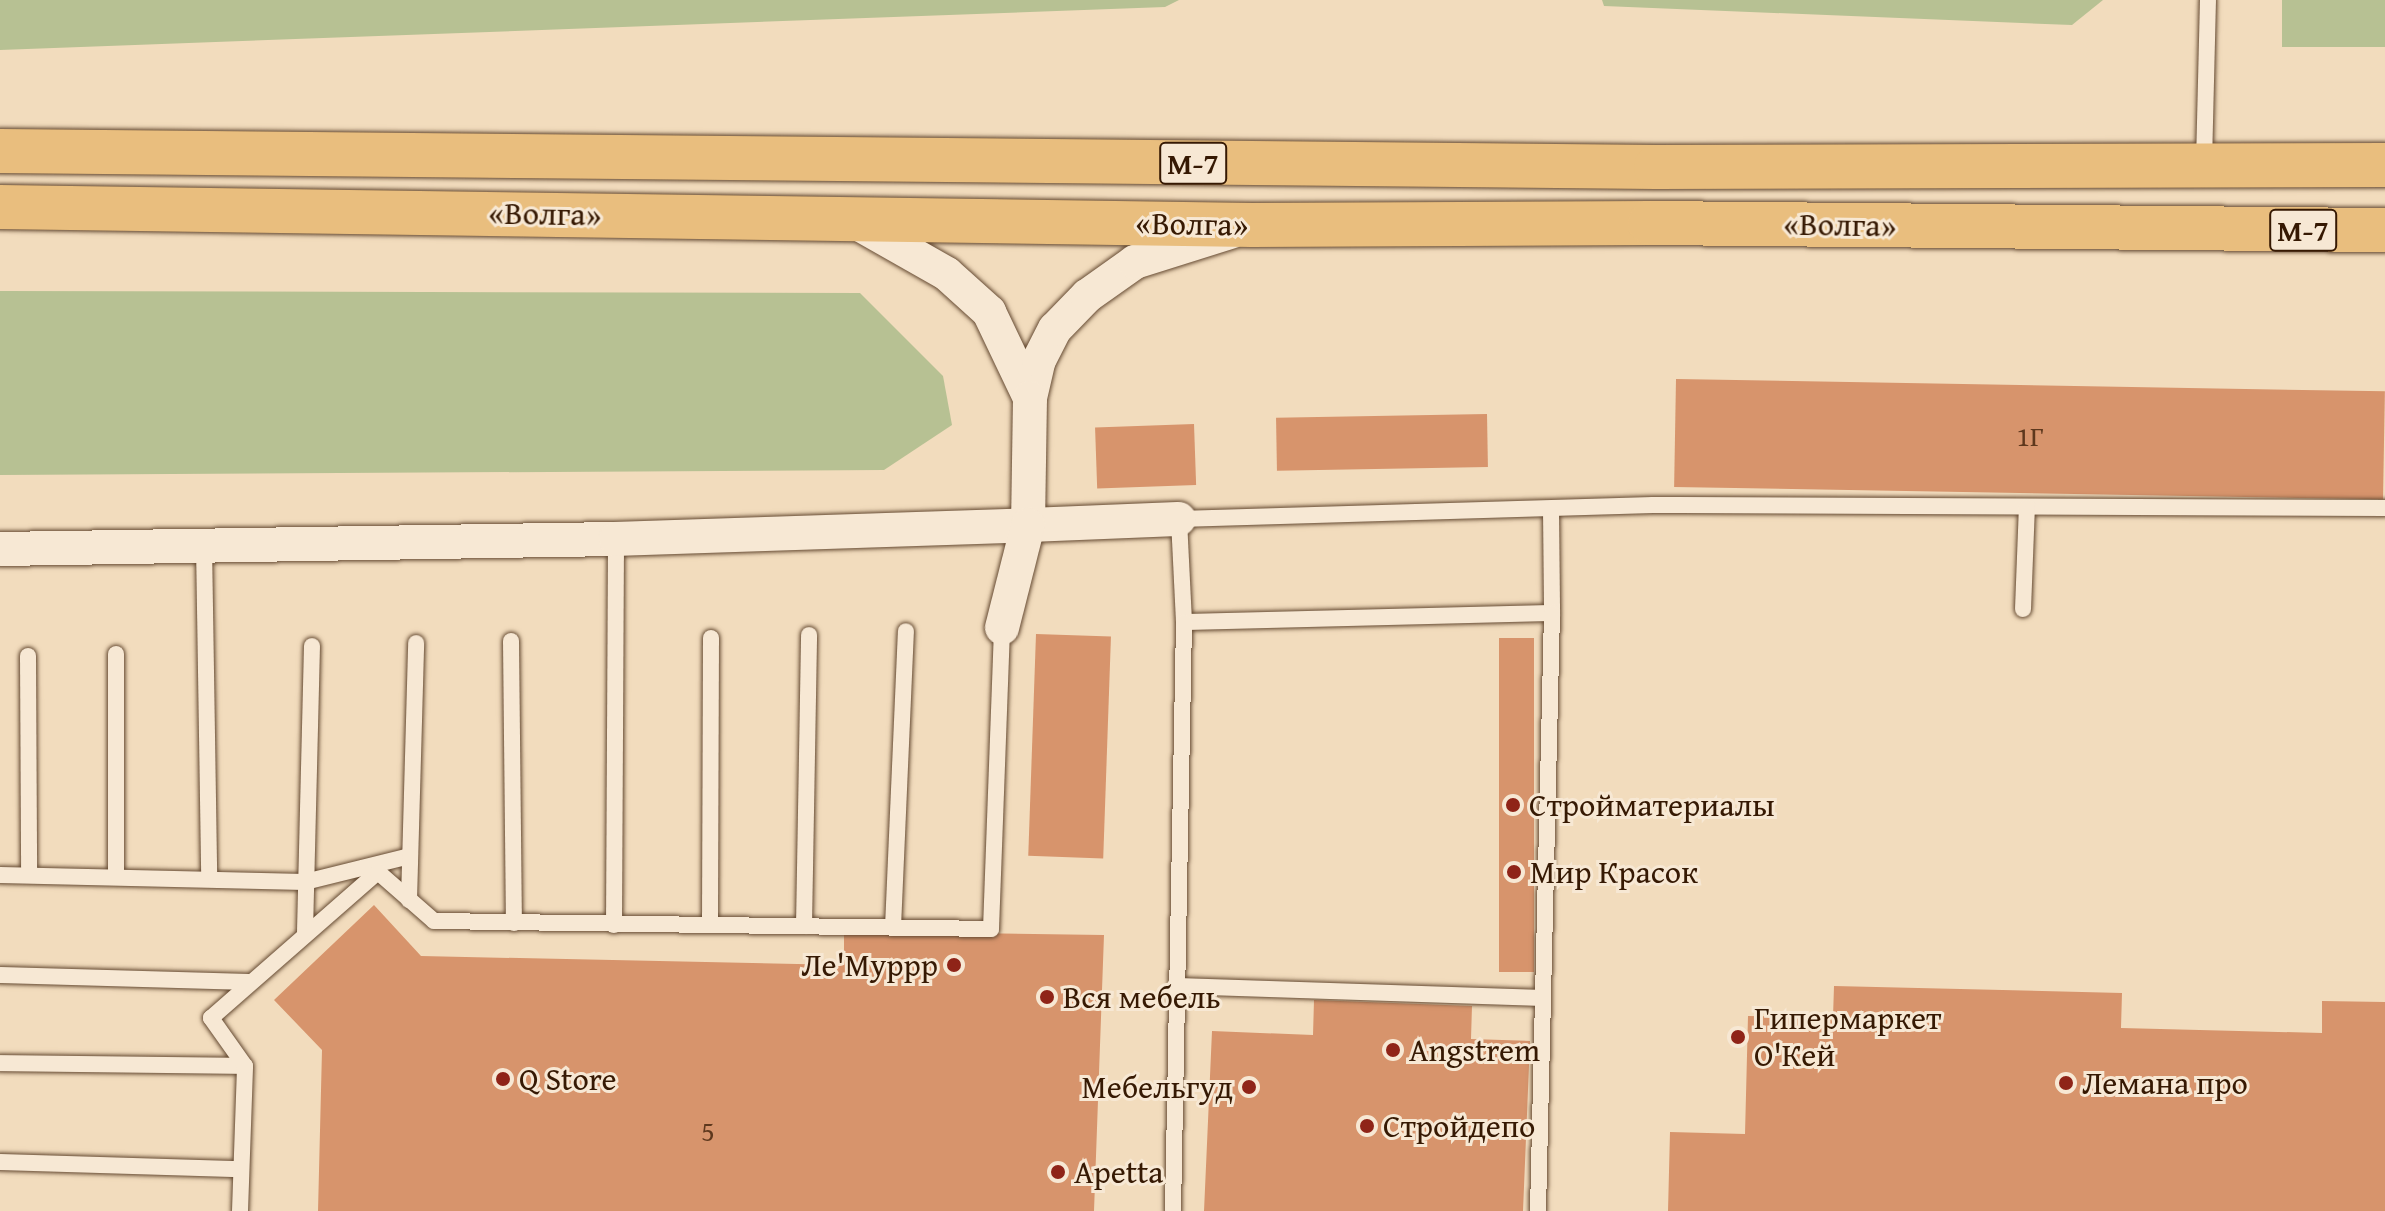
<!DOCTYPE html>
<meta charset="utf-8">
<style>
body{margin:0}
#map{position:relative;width:2385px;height:1211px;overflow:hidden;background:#f2dcbd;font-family:"Gentium Book Plus",serif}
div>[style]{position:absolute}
.green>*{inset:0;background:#b7c193;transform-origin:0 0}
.building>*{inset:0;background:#d7946c;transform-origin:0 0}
.roads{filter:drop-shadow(0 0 2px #654a32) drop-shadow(0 0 2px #654a32)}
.lane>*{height:16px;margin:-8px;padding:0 8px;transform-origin:8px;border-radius:8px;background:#f7e8d4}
.street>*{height:34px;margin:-17px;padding:0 17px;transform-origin:17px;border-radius:17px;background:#f7e8d4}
.highway>*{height:44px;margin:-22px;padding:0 22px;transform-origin:22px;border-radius:22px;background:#e9be7e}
.dots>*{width:22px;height:22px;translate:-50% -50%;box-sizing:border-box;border:4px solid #f7e8d4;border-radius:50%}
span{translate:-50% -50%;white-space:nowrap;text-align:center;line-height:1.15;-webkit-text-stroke:6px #f7e8d4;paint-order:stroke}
.number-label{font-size:28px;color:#5e381d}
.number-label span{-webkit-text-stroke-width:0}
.shield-label span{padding:2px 6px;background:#f7e8d4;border:2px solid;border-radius:6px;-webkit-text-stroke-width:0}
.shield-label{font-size:30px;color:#361903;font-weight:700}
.street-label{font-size:32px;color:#361903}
.poi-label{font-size:32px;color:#361903}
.left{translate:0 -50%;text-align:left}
.right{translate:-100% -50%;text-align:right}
</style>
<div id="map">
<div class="green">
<div style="clip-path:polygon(0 0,1179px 0,1165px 7px,0 50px)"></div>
<div style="clip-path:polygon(1602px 0,2103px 0,2072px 25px,1604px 6px)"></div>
<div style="left:2282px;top:0;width:103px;height:47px"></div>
<div style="clip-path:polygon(0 291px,860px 293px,943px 376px,952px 425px,884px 470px,0 475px)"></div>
</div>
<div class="building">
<div style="left:1676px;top:379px;width:709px;height:108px;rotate:1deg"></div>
<div style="left:1487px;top:414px;width:53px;height:211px;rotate:89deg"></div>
<div style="left:1194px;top:424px;width:61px;height:99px;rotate:88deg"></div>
<div style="left:1036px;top:634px;width:75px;height:222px;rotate:2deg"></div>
<div style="left:1499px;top:638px;width:35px;height:334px"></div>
<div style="clip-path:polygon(374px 905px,421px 956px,844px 965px,844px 931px,1104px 935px,1094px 1211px,318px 1211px,322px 1050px,274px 1000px)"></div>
<div style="clip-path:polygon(1834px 986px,2122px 993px,2121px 1028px,2322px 1033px,2322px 1001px,2385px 1002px,2385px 1211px,1668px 1211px,1670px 1132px,1745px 1134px,1748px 1016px,1833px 1017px)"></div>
<div style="clip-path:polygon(1314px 1000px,1472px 1006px,1471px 1039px,1530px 1041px,1523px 1211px,1204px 1211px,1212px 1031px,1313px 1035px)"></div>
</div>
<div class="roads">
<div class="lane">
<div style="left:2204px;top:163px;width:163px;rotate:-88.6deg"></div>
<div style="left:1551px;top:510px;width:103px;rotate:89.4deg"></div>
<div style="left:1552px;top:613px;width:368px;rotate:178.6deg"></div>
<div style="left:1184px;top:622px;width:103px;rotate:-92.8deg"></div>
<div style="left:1179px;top:519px;width:474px;rotate:-1.7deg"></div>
<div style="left:1653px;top:505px;width:732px;rotate:0.23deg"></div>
<div style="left:204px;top:544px;width:335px;rotate:89.1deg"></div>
<div style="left:2023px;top:609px;width:102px;rotate:-87.8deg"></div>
<div style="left:511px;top:641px;width:282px;rotate:89.4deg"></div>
<div style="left:116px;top:654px;width:223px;rotate:90deg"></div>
<div style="left:28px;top:656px;width:219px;rotate:89.7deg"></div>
<div style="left:0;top:875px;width:305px;rotate:1.3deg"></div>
<div style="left:305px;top:882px;width:108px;rotate:-13.9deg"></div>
<div style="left:409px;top:900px;width:257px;rotate:-88.4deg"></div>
<div style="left:710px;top:924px;width:286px;rotate:-89.8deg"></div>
<div style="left:614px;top:925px;width:386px;rotate:-89.7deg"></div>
<div style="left:804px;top:926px;width:291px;rotate:-89deg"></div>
<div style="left:893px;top:927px;width:296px;rotate:-87.5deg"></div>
<div style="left:305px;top:932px;width:286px;rotate:-88.6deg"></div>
<div style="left:0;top:975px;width:250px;rotate:1.6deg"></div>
<div style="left:1178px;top:986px;width:365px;rotate:1.9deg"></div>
<div style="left:0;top:1063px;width:245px;rotate:0.7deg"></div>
<div style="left:0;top:1162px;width:241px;rotate:1.7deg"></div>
<div style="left:240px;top:1211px;width:145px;rotate:-88deg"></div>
<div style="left:245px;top:1066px;width:59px;rotate:-125.3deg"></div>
<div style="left:211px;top:1018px;width:222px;rotate:-41.2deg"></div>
<div style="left:378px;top:872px;width:74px;rotate:41.2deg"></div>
<div style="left:434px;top:921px;width:557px;rotate:0.82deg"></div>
<div style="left:991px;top:929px;width:301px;rotate:-87.9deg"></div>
<div style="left:1173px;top:1211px;width:589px;rotate:-88.93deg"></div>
<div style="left:1538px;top:1211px;width:598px;rotate:-88.66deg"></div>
</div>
<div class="street">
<div style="left:852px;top:220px;width:109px;rotate:29.6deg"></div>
<div style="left:947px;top:274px;width:57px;rotate:42.1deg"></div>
<div style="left:989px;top:312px;width:95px;rotate:64.5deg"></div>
<div style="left:1030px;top:398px;width:39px;rotate:-77deg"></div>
<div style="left:1039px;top:360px;width:35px;rotate:-63deg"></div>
<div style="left:1055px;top:329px;width:46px;rotate:-45.9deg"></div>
<div style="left:1087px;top:296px;width:59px;rotate:-35.3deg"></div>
<div style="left:1135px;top:262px;width:100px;rotate:-17.5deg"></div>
<div style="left:1030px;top:398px;width:127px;rotate:90.9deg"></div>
<div style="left:1028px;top:525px;width:151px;rotate:-2.3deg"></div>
<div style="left:0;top:549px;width:616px;rotate:-0.93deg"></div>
<div style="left:616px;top:539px;width:412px;rotate:-1.9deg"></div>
<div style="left:1028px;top:525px;width:106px;rotate:104.2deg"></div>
</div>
<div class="highway">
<div style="left:0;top:151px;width:1656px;rotate:0.55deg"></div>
<div style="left:1656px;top:167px;width:729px;rotate:-0.16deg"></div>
<div style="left:0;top:207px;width:1252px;rotate:0.82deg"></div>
<div style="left:1252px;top:225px;width:398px;rotate:-0.3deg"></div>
<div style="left:1650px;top:223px;width:735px;rotate:0.55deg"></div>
</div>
</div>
<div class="dots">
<div style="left:1513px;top:805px;background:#8f2418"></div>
<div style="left:1514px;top:872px;background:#8f2418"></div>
<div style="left:954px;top:965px;background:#8f2418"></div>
<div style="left:1047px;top:997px;background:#8f2418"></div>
<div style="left:1738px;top:1037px;background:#8f2418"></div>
<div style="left:1393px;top:1050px;background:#8f2418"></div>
<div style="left:503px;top:1079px;background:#8f2418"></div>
<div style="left:2066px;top:1083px;background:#8f2418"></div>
<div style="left:1249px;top:1087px;background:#8f2418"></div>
<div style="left:1367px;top:1126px;background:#8f2418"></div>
<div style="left:1058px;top:1172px;background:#8f2418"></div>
</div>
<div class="number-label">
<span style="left:2030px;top:436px">1Г</span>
<span style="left:708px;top:1131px">5</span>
</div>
<div class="shield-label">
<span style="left:1193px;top:163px">М-7</span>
<span style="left:2303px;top:230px">М-7</span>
</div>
<div class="street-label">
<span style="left:545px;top:214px;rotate:1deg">«Волга»</span>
<span style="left:1192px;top:224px;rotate:1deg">«Волга»</span>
<span style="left:1840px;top:225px;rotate:1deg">«Волга»</span>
</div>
<div class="poi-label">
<span class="left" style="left:1529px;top:805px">Стройматериалы</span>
<span class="left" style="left:1530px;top:872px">Мир Красок</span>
<span class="right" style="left:938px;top:965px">Ле'Муррр</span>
<span class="left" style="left:1063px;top:997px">Вся мебель</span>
<span class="left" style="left:1754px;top:1037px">Гипермаркет<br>О'Кей</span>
<span class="left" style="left:1409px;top:1050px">Angstrem</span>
<span class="left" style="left:519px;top:1079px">Q Store</span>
<span class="left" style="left:2082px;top:1083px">Лемана про</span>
<span class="right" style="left:1233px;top:1087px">Мебельгуд</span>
<span class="left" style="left:1383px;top:1126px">Стройдепо</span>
<span class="left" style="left:1074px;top:1172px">Apetta</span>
</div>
</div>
